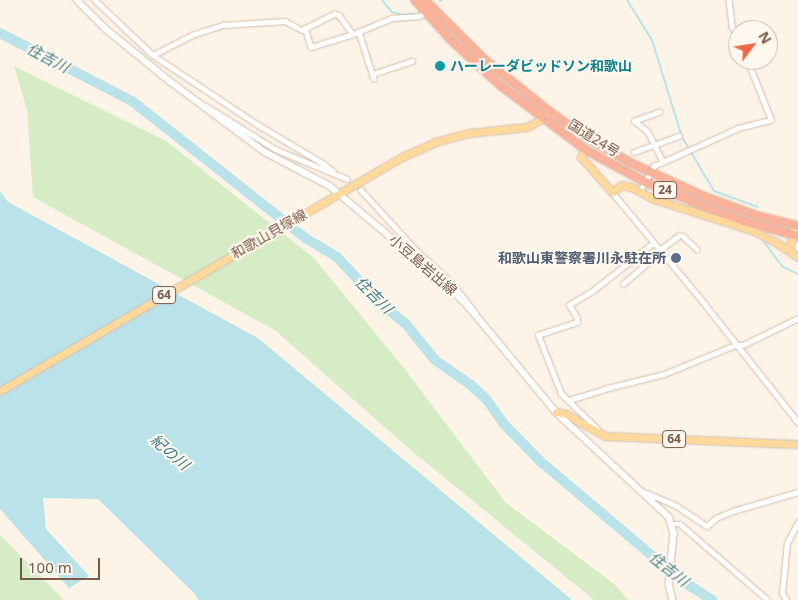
<!DOCTYPE html>
<meta charset="utf-8">
<style>
body{margin:0}
#map{position:relative;width:798px;height:600px;overflow:hidden;background:#fdf4e7;font-family:"Noto Sans","Noto Sans JP",sans-serif}
div>[style]{position:absolute}
.green>*{inset:0;background:#d5ecc4}
.water>*{inset:0;background:#bae3e9}
.stream>*{height:2px;margin:-1px;padding:0 1px;transform-origin:1px;border-radius:1px;background:#bae3e9}
.river>*{height:10px;margin:-5px;padding:0 5px;transform-origin:5px;border-radius:5px;background:#bae3e9}
.roads{filter:drop-shadow(0 0 1px #d3beae) drop-shadow(0 0 1px #d3beae)}
.street>*{height:4.5px;margin:-2.25px;padding:0 2.25px;transform-origin:2.25px;border-radius:2.25px;background:#fff}
.secondary>*{height:5.5px;margin:-2.75px;padding:0 2.75px;transform-origin:2.75px;border-radius:2.75px;background:#fff}
.primary>*{height:7px;margin:-3.5px;padding:0 3.5px;transform-origin:3.5px;border-radius:3.5px;background:#ffd89c}
.highway>*{height:8px;margin:-4px;padding:0 4px;transform-origin:4px;border-radius:4px;background:#fab29b}
.dots>*{width:14px;height:14px;translate:-50% -50%;box-sizing:border-box;border:2px solid #fff8ee;border-radius:50%}
span{translate:-50% -50%;white-space:nowrap;text-align:center;line-height:1.15;-webkit-text-stroke:4px #fff8ee;paint-order:stroke}
.shield-label span{padding:1px 4px;background:#fff8ee;border:1px solid;border-radius:4px;-webkit-text-stroke-width:0}
.shield-label{font-size:12px;color:#795949;font-weight:700}
.culture-label{font-size:14px;color:#0d838f;font-weight:700}
.left{translate:0 -50%;text-align:left}
.street-label{font-size:14px;color:#795949}
.service-label{font-size:14px;color:#4e5e75;font-weight:700}
.right{translate:-100% -50%;text-align:right}
.water-label{font-size:15px;color:#3f7b86;font-style:italic}
.north{position:absolute;left:728px;top:20px;width:50px;height:50px;box-sizing:border-box;background:#fff8ee;border:1px solid #c9b8ac;border-radius:50%;rotate:59deg;font-size:14px;font-weight:700;line-height:20px;text-align:center;color:#795949}
.north::after{content:'';display:block;margin:auto;width:18px;height:22px;background:#ed6846;clip-path:polygon(50% 0,100% 100%,50% 72%,0 100%)}
.scale{position:absolute;left:20px;top:558px;width:80px;height:22px;box-sizing:border-box;border:2px solid #795949;border-top:0;padding-left:6px;font-size:15px;line-height:18px;white-space:nowrap;color:#795949;-webkit-text-stroke:4px #fff8ee;paint-order:stroke}
</style>
<div id="map">
<div class="green">
<div style="clip-path:polygon(14px 66px,166px 141px,314px 258px,403px 367px,506px 503px,614px 584px,629px 600px,594px 600px,407px 447px,276px 331px,33px 197px,27px 110px)"></div>
<div style="clip-path:polygon(0 535px,64px 600px,0 600px)"></div>
</div>
<div class="water">
<div style="clip-path:polygon(0 191px,8px 202px,258px 338px,572px 600px,198px 600px,194px 593px,98px 499px,43px 498px,46px 529px,89px 576px,69px 588px,0 509px)"></div>
</div>
<div class="stream">
<div style="left:382px;top:0;width:16px;rotate:50deg"></div>
<div style="left:392px;top:12px;width:11px;rotate:15deg"></div>
<div style="left:403px;top:15px;width:11px;rotate:-5deg"></div>
<div style="left:627px;top:0;width:47px;rotate:58deg"></div>
<div style="left:652px;top:40px;width:102px;rotate:72.8deg"></div>
<div style="left:682px;top:137px;width:63px;rotate:59.3deg"></div>
<div style="left:714px;top:191px;width:47px;rotate:20deg"></div>
<div style="left:440px;top:1px;width:2px;rotate:-27deg"></div>
<div style="left:764px;top:242px;width:31px;rotate:53deg"></div>
<div style="left:783px;top:267px;width:17px;rotate:25deg"></div>
</div>
<div class="river">
<div style="left:0;top:33px;width:148px;rotate:27.3deg"></div>
<div style="left:132px;top:101px;width:223px;rotate:38.3deg"></div>
<div style="left:307px;top:239px;width:35px;rotate:31deg"></div>
<div style="left:337px;top:257px;width:62px;rotate:47deg"></div>
<div style="left:379px;top:302px;width:35px;rotate:39deg"></div>
<div style="left:406px;top:324px;width:46px;rotate:51.1deg"></div>
<div style="left:435px;top:360px;width:44px;rotate:34.8deg"></div>
<div style="left:471px;top:385px;width:22px;rotate:43deg"></div>
<div style="left:487px;top:400px;width:28px;rotate:55deg"></div>
<div style="left:503px;top:423px;width:53px;rotate:45.8deg"></div>
<div style="left:540px;top:461px;width:186px;rotate:40.2deg"></div>
<div style="left:682px;top:581px;width:36px;rotate:32deg"></div>
</div>
<div class="roads">
<div class="street">
<div style="left:95px;top:0;width:80px;rotate:43.5deg"></div>
<div style="left:153px;top:55px;width:128px;rotate:33.6deg"></div>
<div style="left:260px;top:126px;width:74px;rotate:30.7deg"></div>
<div style="left:324px;top:164px;width:11px;rotate:38deg"></div>
<div style="left:729px;top:0;width:26px;rotate:83deg"></div>
<div style="left:732px;top:26px;width:13px;rotate:63deg"></div>
<div style="left:305px;top:28px;width:20px;rotate:72deg"></div>
<div style="left:311px;top:47px;width:44px;rotate:-17.2deg"></div>
<div style="left:359px;top:32px;width:49px;rotate:72.3deg"></div>
<div style="left:153px;top:55px;width:44px;rotate:-27.1deg"></div>
<div style="left:192px;top:35px;width:33px;rotate:-18deg"></div>
<div style="left:223px;top:25px;width:62px;rotate:-3.7deg"></div>
<div style="left:285px;top:21px;width:19px;rotate:28deg"></div>
<div style="left:302px;top:30px;width:36px;rotate:-27deg"></div>
<div style="left:334px;top:14px;width:5px;rotate:11deg"></div>
<div style="left:339px;top:15px;width:24px;rotate:54deg"></div>
<div style="left:353px;top:34px;width:42px;rotate:-22.3deg"></div>
<div style="left:392px;top:18px;width:27px;rotate:-4deg"></div>
<div style="left:419px;top:16px;width:8px;rotate:-30deg"></div>
<div style="left:373px;top:74px;width:41px;rotate:-18.4deg"></div>
<div style="left:206px;top:106px;width:81px;rotate:31.9deg"></div>
<div style="left:275px;top:149px;width:78px;rotate:22.6deg"></div>
<div style="left:660px;top:112px;width:27px;rotate:160deg"></div>
<div style="left:635px;top:121px;width:17px;rotate:40deg"></div>
<div style="left:648px;top:132px;width:33px;rotate:63deg"></div>
<div style="left:634px;top:152px;width:48px;rotate:-19.6deg"></div>
<div style="left:361px;top:190px;width:81px;rotate:47.5deg"></div>
<div style="left:416px;top:250px;width:49px;rotate:42.5deg"></div>
<div style="left:452px;top:283px;width:36px;rotate:52deg"></div>
<div style="left:640px;top:191px;width:29px;rotate:-61deg"></div>
<div style="left:654px;top:166px;width:92px;rotate:-24.3deg"></div>
<div style="left:738px;top:128px;width:34px;rotate:-14deg"></div>
<div style="left:771px;top:120px;width:65px;rotate:-111.8deg"></div>
<div style="left:612px;top:192px;width:144px;rotate:50.3deg"></div>
<div style="left:704px;top:303px;width:152px;rotate:51.7deg"></div>
<div style="left:658px;top:251px;width:26px;rotate:-36deg"></div>
<div style="left:679px;top:236px;width:4px"></div>
<div style="left:683px;top:236px;width:19px;rotate:43deg"></div>
<div style="left:623px;top:284px;width:49px;rotate:-40.9deg"></div>
<div style="left:569px;top:400px;width:37px;rotate:-17deg"></div>
<div style="left:604px;top:389px;width:62px;rotate:-14deg"></div>
<div style="left:664px;top:374px;width:77px;rotate:-22.2deg"></div>
<div style="left:735px;top:345px;width:8px"></div>
<div style="left:743px;top:345px;width:61px;rotate:-26.1deg"></div>
<div style="left:597px;top:429px;width:50px;rotate:-135.8deg"></div>
<div style="left:561px;top:394px;width:63px;rotate:-111.3deg"></div>
<div style="left:538px;top:335px;width:41px;rotate:-18.4deg"></div>
<div style="left:577px;top:322px;width:4px;rotate:-90deg"></div>
<div style="left:577px;top:318px;width:15px;rotate:-122deg"></div>
<div style="left:569px;top:305px;width:26px;rotate:-31deg"></div>
<div style="left:591px;top:292px;width:79px;rotate:-38.3deg"></div>
<div style="left:642px;top:491px;width:38px;rotate:23deg"></div>
<div style="left:677px;top:506px;width:36px;rotate:34deg"></div>
<div style="left:707px;top:526px;width:12px;rotate:-42deg"></div>
<div style="left:716px;top:518px;width:18px;rotate:-22deg"></div>
<div style="left:733px;top:511px;width:68px;rotate:-16.3deg"></div>
<div style="left:671px;top:524px;width:9px"></div>
<div style="left:680px;top:524px;width:116px;rotate:40.8deg"></div>
<div style="left:786px;top:600px;width:8px;rotate:-120deg"></div>
<div style="left:782px;top:593px;width:50px;rotate:-84.3deg"></div>
<div style="left:787px;top:543px;width:24px;rotate:-62deg"></div>
</div>
<div class="secondary">
<div style="left:77px;top:0;width:41px;rotate:45deg"></div>
<div style="left:106px;top:29px;width:84px;rotate:39.2deg"></div>
<div style="left:171px;top:82px;width:117px;rotate:36.7deg"></div>
<div style="left:265px;top:152px;width:73px;rotate:27.6deg"></div>
<div style="left:330px;top:186px;width:158px;rotate:40.1deg"></div>
<div style="left:451px;top:288px;width:35px;rotate:47deg"></div>
<div style="left:475px;top:314px;width:127px;rotate:50.4deg"></div>
<div style="left:556px;top:412px;width:154px;rotate:42.9deg"></div>
<div style="left:669px;top:517px;width:17px;rotate:73deg"></div>
<div style="left:674px;top:533px;width:52px;rotate:95.5deg"></div>
<div style="left:669px;top:585px;width:16px;rotate:75deg"></div>
</div>
<div class="primary">
<div style="left:584px;top:149px;width:9px;rotate:111deg"></div>
<div style="left:581px;top:157px;width:47px;rotate:48.5deg"></div>
<div style="left:612px;top:192px;width:12px;rotate:-35deg"></div>
<div style="left:622px;top:185px;width:9px;rotate:13deg"></div>
<div style="left:631px;top:187px;width:26px;rotate:28deg"></div>
<div style="left:654px;top:199px;width:105px;rotate:17.7deg"></div>
<div style="left:754px;top:231px;width:26px;rotate:28deg"></div>
<div style="left:777px;top:243px;width:25px;rotate:34deg"></div>
<div style="left:789px;top:250px;width:22px;rotate:-77deg"></div>
<div style="left:0;top:391px;width:465px;rotate:-30.2deg"></div>
<div style="left:402px;top:157px;width:36px;rotate:-24deg"></div>
<div style="left:435px;top:142px;width:35px;rotate:-15deg"></div>
<div style="left:469px;top:133px;width:58px;rotate:-5.9deg"></div>
<div style="left:527px;top:127px;width:17px;rotate:-28deg"></div>
<div style="left:542px;top:119px;width:7px;rotate:-45deg"></div>
<div style="left:556px;top:412px;width:10px;rotate:11deg"></div>
<div style="left:566px;top:414px;width:45px;rotate:29.4deg"></div>
<div style="left:605px;top:436px;width:193px;rotate:2.4deg"></div>
</div>
<div class="highway">
<div style="left:415px;top:0;width:54px;rotate:48deg"></div>
<div style="left:451px;top:40px;width:67px;rotate:42.6deg"></div>
<div style="left:500px;top:85px;width:108px;rotate:37.1deg"></div>
<div style="left:586px;top:150px;width:67px;rotate:28.5deg"></div>
<div style="left:645px;top:182px;width:71px;rotate:22.2deg"></div>
<div style="left:711px;top:209px;width:37px;rotate:20deg"></div>
<div style="left:746px;top:222px;width:54px;rotate:15.1deg"></div>
<div style="left:425px;top:0;width:83px;rotate:45deg"></div>
<div style="left:484px;top:59px;width:83px;rotate:38.7deg"></div>
<div style="left:549px;top:111px;width:43px;rotate:35.5deg"></div>
<div style="left:584px;top:136px;width:54px;rotate:29.9deg"></div>
<div style="left:631px;top:163px;width:79px;rotate:24.6deg"></div>
<div style="left:703px;top:196px;width:59px;rotate:20deg"></div>
<div style="left:758px;top:216px;width:41px;rotate:14deg"></div>
</div>
</div>
<div class="dots">
<div style="left:440px;top:66px;background:#0f9aa8"></div>
<div style="left:676px;top:258px;background:#5c6f8a"></div>
</div>
<div class="shield-label">
<span style="left:665px;top:190px">24</span>
<span style="left:164px;top:295px">64</span>
<span style="left:674px;top:439px">64</span>
</div>
<div class="culture-label">
<span class="left" style="left:450px;top:66px">ハーレーダビッドソン和歌山</span>
</div>
<div class="street-label">
<span style="left:594px;top:138px;rotate:32deg">国道24号</span>
<span style="left:269px;top:234px;rotate:-30deg">和歌山貝塚線</span>
<span style="left:423px;top:265px;rotate:41deg">小豆島岩出線</span>
</div>
<div class="service-label">
<span class="right" style="left:666px;top:258px">和歌山東警察署川永駐在所</span>
</div>
<div class="water-label">
<span style="left:48px;top:58px;rotate:28deg">住吉川</span>
<span style="left:374px;top:295px;rotate:45deg">住吉川</span>
<span style="left:170px;top:452px;rotate:41deg">紀の川</span>
<span style="left:669px;top:569px;rotate:38deg">住吉川</span>
</div>
<div class="north">N</div>
<div class="scale">100 m</div>
</div>
